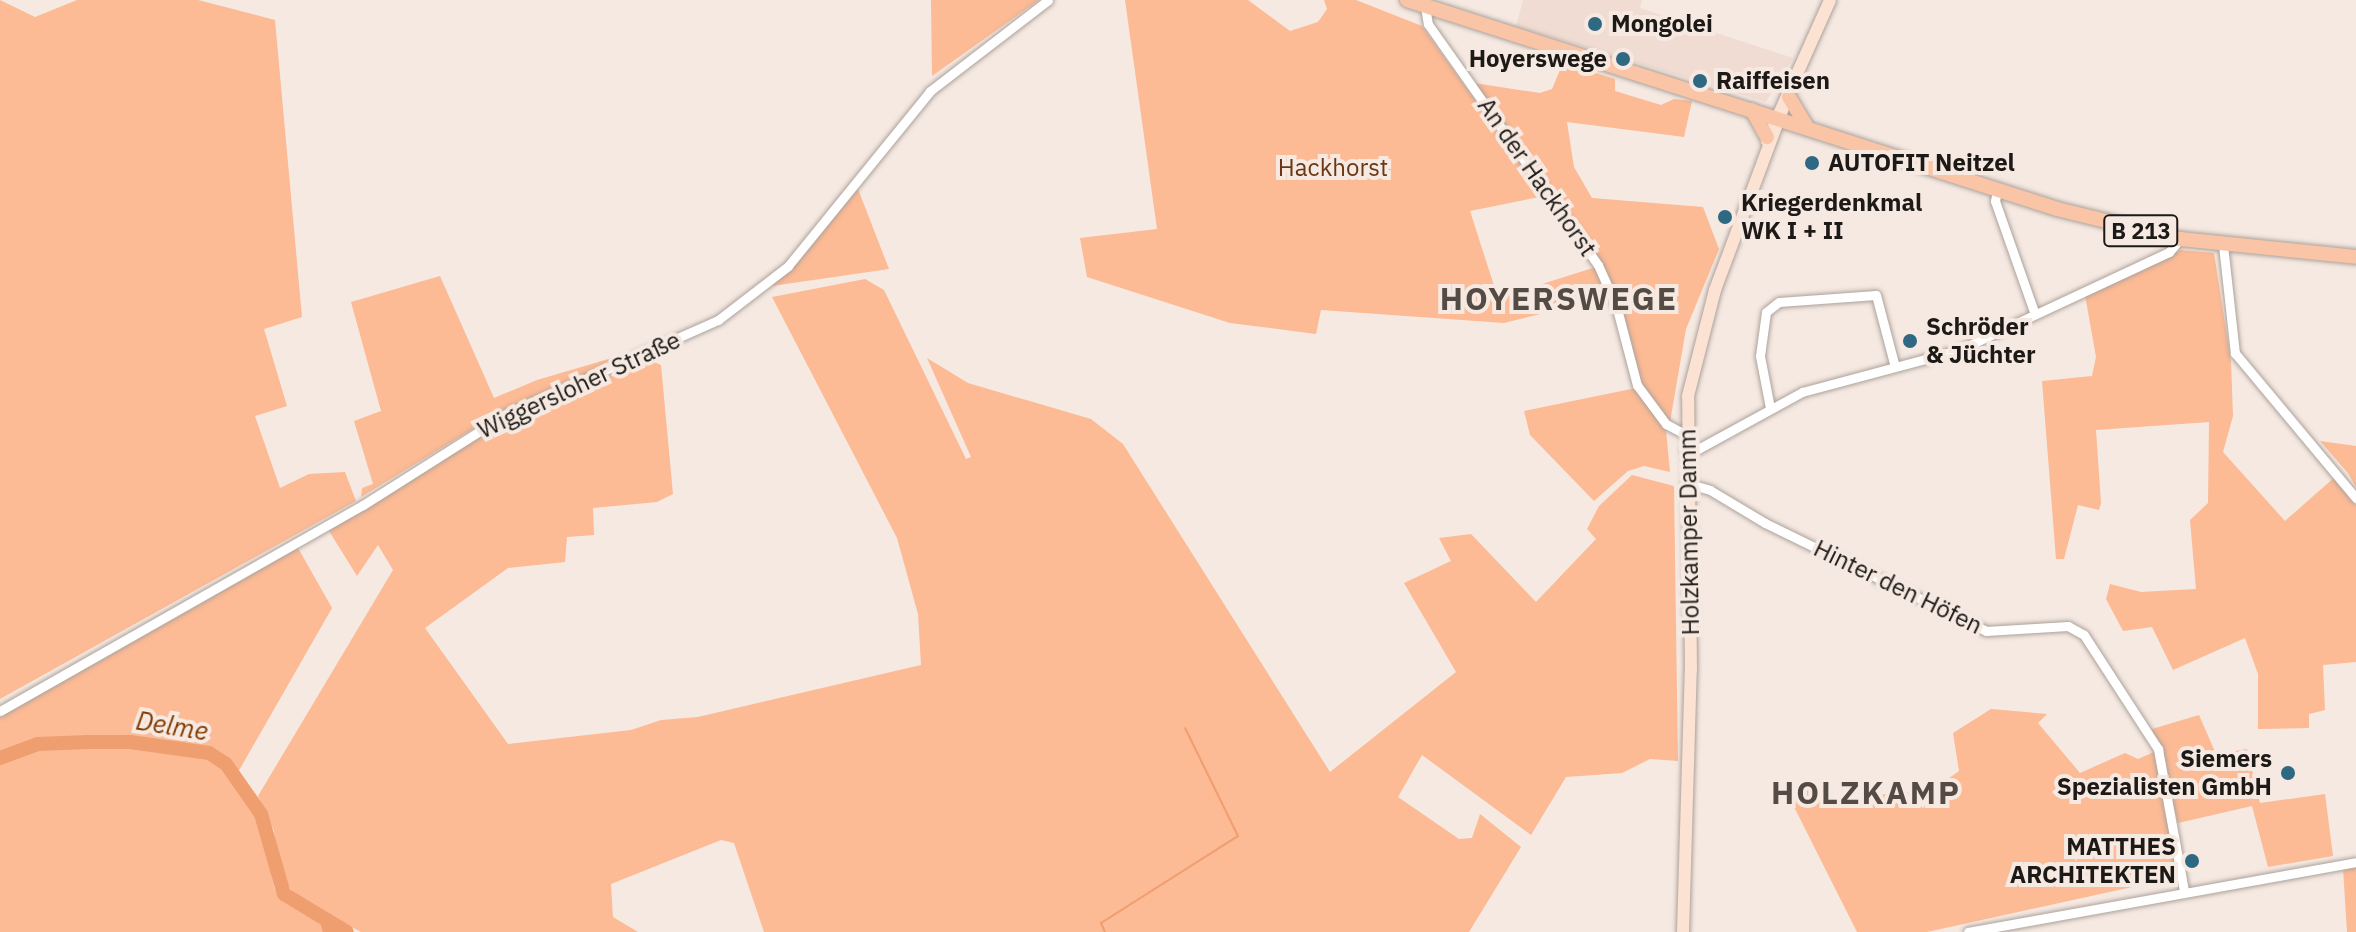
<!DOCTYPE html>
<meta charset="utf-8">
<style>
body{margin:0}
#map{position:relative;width:2356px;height:932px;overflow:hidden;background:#f5e9e2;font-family:"IBM Plex Sans",sans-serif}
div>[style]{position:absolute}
.built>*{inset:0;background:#f0dcd2}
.green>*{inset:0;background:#fcba95}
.stream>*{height:2px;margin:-1px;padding:0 1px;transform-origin:1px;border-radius:1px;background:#ef9e6f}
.river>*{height:14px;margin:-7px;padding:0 7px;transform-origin:7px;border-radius:7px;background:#ef9e6f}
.roads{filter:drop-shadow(0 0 2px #ada29b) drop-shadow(0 0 2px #ada29b)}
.street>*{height:9px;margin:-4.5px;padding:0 4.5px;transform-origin:4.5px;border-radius:4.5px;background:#fff}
.secondary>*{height:12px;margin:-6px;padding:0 6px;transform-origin:6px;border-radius:6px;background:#fce2d3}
.primary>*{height:14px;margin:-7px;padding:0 7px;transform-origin:7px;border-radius:7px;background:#fac5a7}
.dots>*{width:22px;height:22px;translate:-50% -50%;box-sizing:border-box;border:4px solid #f5e9e2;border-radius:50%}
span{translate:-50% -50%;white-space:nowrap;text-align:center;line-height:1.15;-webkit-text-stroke:8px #f5e9e2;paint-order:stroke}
.shield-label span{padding:2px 6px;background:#f5e9e2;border:2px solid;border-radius:6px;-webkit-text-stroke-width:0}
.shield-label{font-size:22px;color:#1d1916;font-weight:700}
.poi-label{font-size:24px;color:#1d1916;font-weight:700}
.left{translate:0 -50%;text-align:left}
.right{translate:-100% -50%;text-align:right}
.park-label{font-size:24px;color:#6a3614}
.street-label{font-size:24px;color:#1d1916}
.water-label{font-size:26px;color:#843b00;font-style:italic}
.district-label{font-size:32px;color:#554b45;font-weight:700;letter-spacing:2px}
</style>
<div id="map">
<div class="built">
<div style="clip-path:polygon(1523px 0,1642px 0,1640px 8px,1793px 58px,1766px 102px,1516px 26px)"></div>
</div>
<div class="green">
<div style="clip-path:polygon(0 0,35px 17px,77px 0,198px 0,275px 20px,302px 317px,264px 329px,287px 406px,255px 416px,280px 488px,309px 474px,345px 472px,356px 501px,0 699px)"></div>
<div style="clip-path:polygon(931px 0,1039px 0,932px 76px)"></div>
<div style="clip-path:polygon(1125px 0,1248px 0,1290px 31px,1318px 22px,1327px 9px,1324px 0,1356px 0,1422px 26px,1544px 196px,1470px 211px,1498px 298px,1596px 267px,1605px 298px,1504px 323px,1321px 310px,1316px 334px,1230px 323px,1087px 277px,1080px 238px,1157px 229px)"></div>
<div style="clip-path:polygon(1563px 63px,1615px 79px,1615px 91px,1661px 105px,1674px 99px,1692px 101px,1684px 137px,1567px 122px,1574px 167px,1592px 198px,1703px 207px,1719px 249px,1686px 329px,1670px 422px,1640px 384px,1617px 300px,1474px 83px,1540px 93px,1552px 89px)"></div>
<div style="clip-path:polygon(858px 189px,889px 269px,772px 286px,791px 269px)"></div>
<div style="clip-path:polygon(2181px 250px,2214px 253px,2231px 361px,2233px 416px,2223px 452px,2285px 521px,2336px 476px,2356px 505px,2356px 662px,2323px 665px,2325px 710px,2309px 714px,2309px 728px,2258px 729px,2258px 674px,2245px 638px,2173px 670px,2152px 627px,2123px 631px,2106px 599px,2110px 584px,2141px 592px,2196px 589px,2190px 520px,2208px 503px,2209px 422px,2096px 430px,2101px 503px,2099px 510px,2078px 505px,2064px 559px,2056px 559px,2042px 381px,2092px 376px,2096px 357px,2085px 295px)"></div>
<div style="clip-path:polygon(440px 276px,494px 398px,537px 380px,646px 348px,504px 410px,361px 497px,362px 488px,373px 484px,354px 421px,381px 411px,351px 302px)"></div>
<div style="clip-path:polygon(865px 279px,884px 290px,966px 459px,971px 457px,927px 358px,968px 383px,1091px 419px,1123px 444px,1330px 772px,1456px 672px,1404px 583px,1451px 561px,1439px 538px,1471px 534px,1536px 602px,1596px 539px,1587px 529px,1599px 506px,1632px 475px,1674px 486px,1678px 761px,1650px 759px,1622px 773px,1566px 777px,1531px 835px,1422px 755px,1398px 797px,1459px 839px,1472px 838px,1480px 814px,1521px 847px,1469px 932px,764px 932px,734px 843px,721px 840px,611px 884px,613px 917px,638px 932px,361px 932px,296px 897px,278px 871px,274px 831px,258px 796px,393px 570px,378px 545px,357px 576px,329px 531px,468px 444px,555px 398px,648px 359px,661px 365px,673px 494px,657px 502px,593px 508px,594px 535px,567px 537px,565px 562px,508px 568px,425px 628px,508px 744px,631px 730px,661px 720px,698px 717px,921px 665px,918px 614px,897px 538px,772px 297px)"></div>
<div style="clip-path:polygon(1636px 388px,1666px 430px,1670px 472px,1644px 466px,1628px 471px,1594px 501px,1530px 435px,1524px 411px)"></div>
<div style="clip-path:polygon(2320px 441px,2356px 446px,2356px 487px,2348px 473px)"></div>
<div style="clip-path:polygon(298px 548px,332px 608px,237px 774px,209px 751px,129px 738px,37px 739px,0 753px,0 715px)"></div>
<div style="clip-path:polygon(1991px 709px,2047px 714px,2038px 723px,2080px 773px,2125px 753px,2138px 759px,2154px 752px,2178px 877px,1927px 932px,1857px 932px,1787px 793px,1807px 785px,1822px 801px,1934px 789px,1959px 771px,1953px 733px)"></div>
<div style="clip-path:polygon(2199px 715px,2216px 754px,2247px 749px,2260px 803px,2325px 794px,2333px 856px,2268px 867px,2252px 806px,2178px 823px,2152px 729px)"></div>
<div style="clip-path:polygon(110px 744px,215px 760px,228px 772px,259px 821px,275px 890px,327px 926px,327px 932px,0 932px,0 760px,36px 747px)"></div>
<div style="clip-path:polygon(2356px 866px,2356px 932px,2347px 932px,2343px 868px)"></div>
</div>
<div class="stream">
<div style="left:1105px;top:932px;width:10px;rotate:-114deg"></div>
<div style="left:1101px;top:923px;width:162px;rotate:-32.4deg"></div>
<div style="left:1238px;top:836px;width:120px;rotate:-116.1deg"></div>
</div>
<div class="river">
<div style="left:0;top:758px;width:40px;rotate:-20.2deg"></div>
<div style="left:38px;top:744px;width:50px;rotate:-2.3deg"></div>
<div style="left:88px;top:742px;width:42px"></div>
<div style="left:130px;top:742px;width:80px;rotate:7.9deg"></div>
<div style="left:209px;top:753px;width:20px;rotate:33deg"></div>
<div style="left:226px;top:764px;width:61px;rotate:55deg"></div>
<div style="left:261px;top:814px;width:83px;rotate:74deg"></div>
<div style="left:284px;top:894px;width:50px;rotate:31.2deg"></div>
<div style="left:327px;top:920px;width:12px;rotate:76deg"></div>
<div style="left:327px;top:920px;width:23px;rotate:31deg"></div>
</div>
<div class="roads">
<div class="street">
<div style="left:1425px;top:6px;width:18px;rotate:81deg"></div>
<div style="left:1428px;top:24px;width:295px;rotate:54.8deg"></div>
<div style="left:1598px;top:265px;width:44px;rotate:65.8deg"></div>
<div style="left:1616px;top:305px;width:83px;rotate:75.3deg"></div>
<div style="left:1637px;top:385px;width:49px;rotate:53.4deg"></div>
<div style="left:1666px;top:424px;width:21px;rotate:28deg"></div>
<div style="left:1997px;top:190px;width:11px;rotate:100deg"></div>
<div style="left:1995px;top:201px;width:118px;rotate:70.6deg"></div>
<div style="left:2223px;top:245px;width:109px;rotate:83.7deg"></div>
<div style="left:2235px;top:353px;width:189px;rotate:50.2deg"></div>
<div style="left:1770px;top:408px;width:53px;rotate:-100.9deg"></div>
<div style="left:1760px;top:356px;width:44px;rotate:-82.2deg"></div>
<div style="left:1766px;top:312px;width:16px;rotate:-38deg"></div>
<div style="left:1779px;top:302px;width:97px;rotate:-4.1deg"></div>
<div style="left:1876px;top:295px;width:74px;rotate:75.2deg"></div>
<div style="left:1685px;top:450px;width:13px;rotate:-4deg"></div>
<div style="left:1698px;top:449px;width:119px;rotate:-28.7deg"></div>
<div style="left:1802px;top:392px;width:163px;rotate:-15deg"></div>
<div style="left:1959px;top:350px;width:232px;rotate:-25deg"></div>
<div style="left:2169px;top:252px;width:17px;rotate:-50deg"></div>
<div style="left:1686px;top:483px;width:25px;rotate:16deg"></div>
<div style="left:1710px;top:490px;width:64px;rotate:31deg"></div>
<div style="left:1765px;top:523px;width:246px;rotate:26deg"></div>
<div style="left:1986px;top:631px;width:82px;rotate:-3.5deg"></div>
<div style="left:2068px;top:626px;width:18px;rotate:29deg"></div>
<div style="left:2084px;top:635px;width:136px;rotate:57deg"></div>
<div style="left:2158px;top:749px;width:143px;rotate:79.6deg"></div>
<div style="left:0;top:711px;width:417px;rotate:-29.6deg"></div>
<div style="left:363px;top:505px;width:172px;rotate:-32.4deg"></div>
<div style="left:508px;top:413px;width:230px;rotate:-23.9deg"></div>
<div style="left:718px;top:320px;width:88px;rotate:-37.6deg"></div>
<div style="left:788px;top:266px;width:225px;rotate:-50.9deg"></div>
<div style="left:930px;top:91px;width:149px;rotate:-37.6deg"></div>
<div style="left:1968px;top:932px;width:394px;rotate:-10.2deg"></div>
</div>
<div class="secondary">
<div style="left:1767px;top:141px;width:154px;rotate:-65.9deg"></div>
<div style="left:1683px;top:932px;width:262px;rotate:-88.3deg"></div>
<div style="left:1691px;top:670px;width:274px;rotate:-90.6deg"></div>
<div style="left:1688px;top:396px;width:109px;rotate:-75.7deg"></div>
<div style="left:1715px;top:290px;width:215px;rotate:-69.5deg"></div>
</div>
<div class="primary">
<div style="left:1407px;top:0;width:683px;rotate:17.82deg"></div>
<div style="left:2057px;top:209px;width:127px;rotate:13.7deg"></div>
<div style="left:2180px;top:239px;width:177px;rotate:5.8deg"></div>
<div style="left:1789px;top:97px;width:35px;rotate:59deg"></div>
<div style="left:1752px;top:110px;width:31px;rotate:61deg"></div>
</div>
</div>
<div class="dots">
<div style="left:1595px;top:24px;background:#2f6882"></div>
<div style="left:1623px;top:59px;background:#2f6882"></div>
<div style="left:1700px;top:81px;background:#2f6882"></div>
<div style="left:1812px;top:163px;background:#2f6882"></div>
<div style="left:1725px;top:217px;background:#2f6882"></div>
<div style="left:1910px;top:341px;background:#2f6882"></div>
<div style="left:2288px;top:773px;background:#2f6882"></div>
<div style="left:2192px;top:861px;background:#2f6882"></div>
</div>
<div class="shield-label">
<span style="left:2141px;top:231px">B 213</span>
</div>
<div class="poi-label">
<span class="left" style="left:1611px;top:24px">Mongolei</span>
<span class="right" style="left:1607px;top:59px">Hoyerswege</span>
<span class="left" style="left:1716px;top:81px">Raiffeisen</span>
<span class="left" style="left:1828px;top:163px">AUTOFIT Neitzel</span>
<span class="left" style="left:1741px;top:217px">Kriegerdenkmal<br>WK I + II</span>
<span class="left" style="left:1926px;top:341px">Schröder<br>&amp; Jüchter</span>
<span class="right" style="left:2272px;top:773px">Siemers<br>Spezialisten GmbH</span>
<span class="right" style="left:2176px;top:861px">MATTHES<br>ARCHITEKTEN</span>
</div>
<div class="park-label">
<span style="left:1333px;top:168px">Hackhorst</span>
</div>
<div class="street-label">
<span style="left:1537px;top:177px;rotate:55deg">An der Hackhorst</span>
<span style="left:579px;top:385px;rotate:-25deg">Wiggersloher Straße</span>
<span style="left:1689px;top:532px;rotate:-91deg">Holzkamper Damm</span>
<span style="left:1898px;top:587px;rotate:26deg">Hinter den Höfen</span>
</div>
<div class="water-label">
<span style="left:172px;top:726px;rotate:9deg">Delme</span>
</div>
<div class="district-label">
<span style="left:1559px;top:298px">HOYERSWEGE</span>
<span style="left:1866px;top:792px">HOLZKAMP</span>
</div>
</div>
